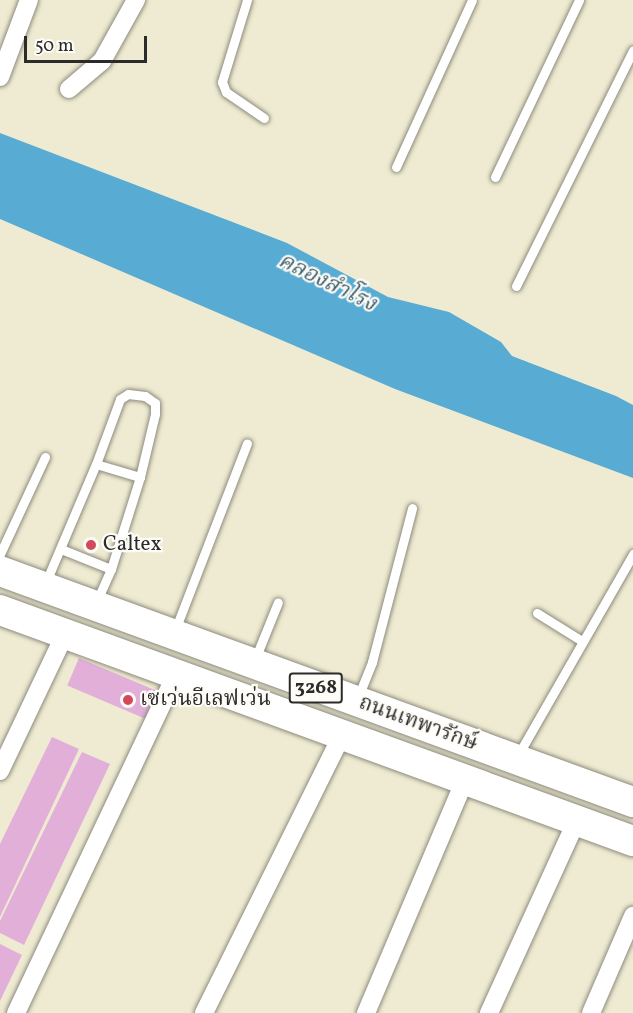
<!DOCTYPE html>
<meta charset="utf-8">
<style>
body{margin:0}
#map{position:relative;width:633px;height:1013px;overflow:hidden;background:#efebd2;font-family:Vollkorn,"Noto Serif Thai",serif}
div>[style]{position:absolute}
.water>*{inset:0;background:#58abd3}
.building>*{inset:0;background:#e2afd9;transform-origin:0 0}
.roads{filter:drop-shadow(0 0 2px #8d8b7e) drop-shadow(0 0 2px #8d8b7e)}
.lane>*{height:9px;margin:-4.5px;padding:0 4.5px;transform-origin:4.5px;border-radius:4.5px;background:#fff}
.street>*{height:18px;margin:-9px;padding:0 9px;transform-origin:9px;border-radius:9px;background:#fff}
.primary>*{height:30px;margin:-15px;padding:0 15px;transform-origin:15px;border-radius:15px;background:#fff}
.dots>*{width:16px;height:16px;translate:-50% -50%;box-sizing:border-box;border:3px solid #fdfcf7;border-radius:50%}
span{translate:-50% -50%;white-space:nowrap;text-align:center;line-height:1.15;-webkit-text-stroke:4.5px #fdfcf7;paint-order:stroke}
.shield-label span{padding:2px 4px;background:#fdfcf7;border:2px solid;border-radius:4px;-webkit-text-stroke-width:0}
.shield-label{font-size:20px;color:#2b2b2b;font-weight:700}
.poi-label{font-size:21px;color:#2b2b2b}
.left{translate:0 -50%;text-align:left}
.street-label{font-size:21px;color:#2b2b2b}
.water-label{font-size:22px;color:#3d5e6e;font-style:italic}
.scale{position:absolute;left:24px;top:36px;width:123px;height:27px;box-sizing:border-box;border:3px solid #2b2b2b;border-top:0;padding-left:8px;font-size:18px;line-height:21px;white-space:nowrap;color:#2b2b2b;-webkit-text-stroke:4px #fdfcf7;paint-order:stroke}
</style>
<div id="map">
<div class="water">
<div style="clip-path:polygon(0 133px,287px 243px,388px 297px,449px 312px,501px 342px,512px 356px,616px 396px,633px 405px,633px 478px,395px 389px,0 219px)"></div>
</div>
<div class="building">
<div style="left:79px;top:658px;width:86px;height:30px;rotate:23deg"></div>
<div style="clip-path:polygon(52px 737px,79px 749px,0 917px,0 844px)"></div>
<div style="clip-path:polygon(82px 752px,110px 764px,24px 945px,0 933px,0 921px)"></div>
<div style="clip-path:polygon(0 944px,22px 955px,0 1001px)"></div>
</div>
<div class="roads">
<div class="lane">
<div style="left:247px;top:0;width:86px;rotate:107deg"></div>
<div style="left:222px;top:82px;width:11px;rotate:68deg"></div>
<div style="left:226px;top:92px;width:46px;rotate:34.4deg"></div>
<div style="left:396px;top:167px;width:183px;rotate:-65.5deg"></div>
<div style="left:495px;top:177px;width:196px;rotate:-64.6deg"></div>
<div style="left:516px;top:286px;width:263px;rotate:-63.6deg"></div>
<div style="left:96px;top:464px;width:69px;rotate:-69.7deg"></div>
<div style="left:120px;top:399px;width:9px;rotate:-32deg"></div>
<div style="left:128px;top:394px;width:17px;rotate:7deg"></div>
<div style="left:145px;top:396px;width:12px;rotate:35deg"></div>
<div style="left:155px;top:403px;width:11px;rotate:90deg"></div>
<div style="left:155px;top:414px;width:65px;rotate:103.4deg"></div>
<div style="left:61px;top:549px;width:54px;rotate:21.8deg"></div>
<div style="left:0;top:554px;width:107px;rotate:-65.1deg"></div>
<div style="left:45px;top:584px;width:130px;rotate:-67deg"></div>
<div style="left:96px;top:464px;width:46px;rotate:16.5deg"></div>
<div style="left:140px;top:477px;width:96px;rotate:107.5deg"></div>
<div style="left:111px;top:569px;width:34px;rotate:114deg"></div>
<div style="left:537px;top:613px;width:53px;rotate:31.9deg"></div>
<div style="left:175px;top:630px;width:200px;rotate:-68.9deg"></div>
<div style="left:255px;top:659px;width:61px;rotate:-68deg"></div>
<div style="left:358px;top:697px;width:38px;rotate:-68deg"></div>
<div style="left:372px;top:662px;width:159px;rotate:-75.4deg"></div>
<div style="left:518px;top:755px;width:232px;rotate:-60.2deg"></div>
</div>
<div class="street">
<div style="left:0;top:77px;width:82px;rotate:-69.4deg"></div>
<div style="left:69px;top:89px;width:43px;rotate:-40.3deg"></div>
<div style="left:102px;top:61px;width:70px;rotate:-60.9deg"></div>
<div style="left:0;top:771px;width:152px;rotate:-64.6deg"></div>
<div style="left:16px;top:1013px;width:374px;rotate:-64.7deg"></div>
<div style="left:204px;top:1013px;width:310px;rotate:-63.6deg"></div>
<div style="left:366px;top:1013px;width:253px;rotate:-67deg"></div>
<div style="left:489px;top:1013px;width:212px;rotate:-65.5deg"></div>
<div style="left:591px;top:1013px;width:106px;rotate:-66.6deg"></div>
</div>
<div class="primary">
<div style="left:0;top:571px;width:674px;rotate:20.05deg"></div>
<div style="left:0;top:610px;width:674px;rotate:20.05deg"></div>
</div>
</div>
<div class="dots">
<div style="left:91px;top:545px;background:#d1495b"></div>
<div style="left:128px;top:700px;background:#d1495b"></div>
</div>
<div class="shield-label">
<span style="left:316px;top:688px">3268</span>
</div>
<div class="poi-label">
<span class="left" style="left:103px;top:545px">Caltex</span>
<span class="left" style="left:140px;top:700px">เซเว่นอีเลฟเว่น</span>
</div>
<div class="street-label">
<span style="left:418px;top:724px;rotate:20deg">ถนนเทพารักษ์</span>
</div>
<div class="water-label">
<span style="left:327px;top:283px;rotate:26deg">คลองสำโรง</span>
</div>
<div class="scale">50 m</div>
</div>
